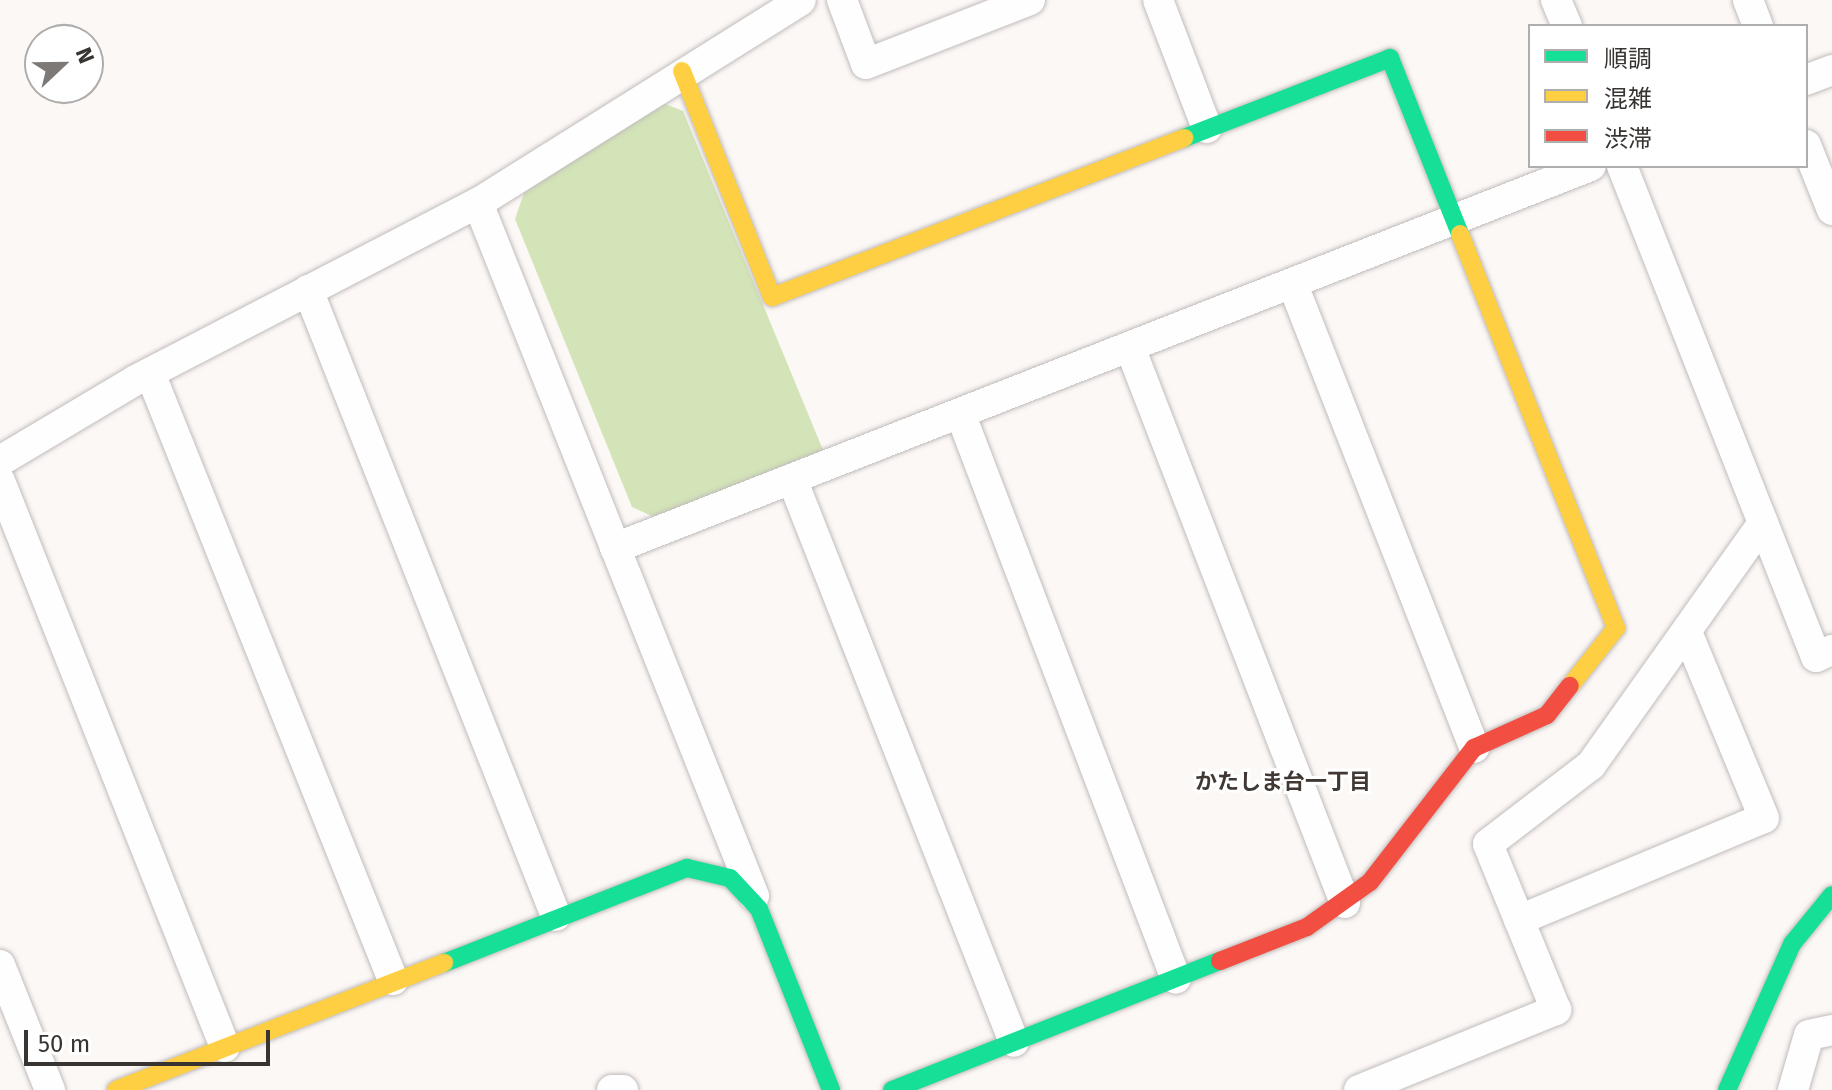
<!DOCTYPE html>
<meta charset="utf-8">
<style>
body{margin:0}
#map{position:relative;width:1832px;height:1090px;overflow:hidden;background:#fcf8f6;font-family:"Fira Sans","Noto Sans JP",sans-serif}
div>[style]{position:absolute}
.green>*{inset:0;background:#d3e4b8}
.roads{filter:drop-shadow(0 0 2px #c0bcbb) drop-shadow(0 0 2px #c0bcbb)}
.street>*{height:30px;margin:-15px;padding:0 15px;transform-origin:15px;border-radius:15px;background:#fffefe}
.fast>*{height:18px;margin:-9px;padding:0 9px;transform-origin:9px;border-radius:9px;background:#16e098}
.slow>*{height:18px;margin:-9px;padding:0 9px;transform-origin:9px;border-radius:9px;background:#ffcf43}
.jam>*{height:18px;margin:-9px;padding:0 9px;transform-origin:9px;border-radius:9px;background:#f24e42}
span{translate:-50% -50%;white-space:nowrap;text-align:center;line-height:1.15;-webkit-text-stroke:6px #fff;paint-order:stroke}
.neighbourhood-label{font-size:22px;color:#413834;font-weight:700}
.legend{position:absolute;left:1528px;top:24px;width:280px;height:144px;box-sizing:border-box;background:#fff;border:2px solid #afaead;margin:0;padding:10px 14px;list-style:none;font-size:24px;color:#383432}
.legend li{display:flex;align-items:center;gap:16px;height:40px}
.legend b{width:40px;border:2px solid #afaead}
.north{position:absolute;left:24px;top:24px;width:80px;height:80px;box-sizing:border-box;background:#fff;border:2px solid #afaead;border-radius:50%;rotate:68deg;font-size:22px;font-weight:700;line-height:32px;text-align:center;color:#383432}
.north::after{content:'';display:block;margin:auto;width:28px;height:36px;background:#7d7977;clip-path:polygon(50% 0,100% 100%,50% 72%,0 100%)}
.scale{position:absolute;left:24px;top:1030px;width:246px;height:36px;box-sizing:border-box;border:4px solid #383432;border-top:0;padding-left:10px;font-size:24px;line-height:28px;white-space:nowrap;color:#383432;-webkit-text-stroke:6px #fff;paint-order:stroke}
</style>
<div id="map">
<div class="green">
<div style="clip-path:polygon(660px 102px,683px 111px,823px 450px,654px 517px,632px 507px,515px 219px,524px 193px)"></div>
</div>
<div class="roads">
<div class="street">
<div style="left:842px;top:0;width:68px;rotate:69.4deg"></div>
<div style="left:866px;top:64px;width:176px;rotate:-21.3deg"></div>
<div style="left:1158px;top:0;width:137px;rotate:69.1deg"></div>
<div style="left:1556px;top:0;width:28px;rotate:67deg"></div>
<div style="left:1748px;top:0;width:28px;rotate:69deg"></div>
<div style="left:1806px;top:80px;width:28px;rotate:-21deg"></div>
<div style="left:1806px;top:145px;width:70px;rotate:68.2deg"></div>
<div style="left:1622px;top:166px;width:528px;rotate:68.44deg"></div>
<div style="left:1816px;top:657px;width:17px;rotate:-24deg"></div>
<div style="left:478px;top:203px;width:746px;rotate:68.28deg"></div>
<div style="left:1293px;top:285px;width:497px;rotate:68.6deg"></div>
<div style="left:308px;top:290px;width:673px;rotate:68.39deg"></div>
<div style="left:1131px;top:350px;width:593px;rotate:68.84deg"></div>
<div style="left:150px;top:373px;width:654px;rotate:68.18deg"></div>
<div style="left:962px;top:418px;width:600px;rotate:69.12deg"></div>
<div style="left:0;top:461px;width:158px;rotate:-30.8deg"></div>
<div style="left:136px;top:380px;width:385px;rotate:-27.4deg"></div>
<div style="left:478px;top:203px;width:381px;rotate:-32.1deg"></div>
<div style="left:792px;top:479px;width:605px;rotate:68.48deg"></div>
<div style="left:0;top:481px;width:609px;rotate:68.32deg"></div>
<div style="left:615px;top:548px;width:1048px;rotate:-21.38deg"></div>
<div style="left:1519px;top:920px;width:265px;rotate:-22.6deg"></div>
<div style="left:1764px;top:818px;width:196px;rotate:-112.5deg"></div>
<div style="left:0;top:965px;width:135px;rotate:68.2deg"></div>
<div style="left:612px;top:1090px;width:11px"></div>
<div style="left:1359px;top:1090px;width:213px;rotate:-22.1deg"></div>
<div style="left:1556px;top:1010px;width:179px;rotate:-112.3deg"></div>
<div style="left:1488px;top:844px;width:130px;rotate:-37.5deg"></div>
<div style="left:1591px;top:765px;width:297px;rotate:-54.6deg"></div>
<div style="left:1793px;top:1090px;width:57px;rotate:-73.8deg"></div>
<div style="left:1809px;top:1035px;width:24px;rotate:-12deg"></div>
</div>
<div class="fast">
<div style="left:1184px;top:138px;width:221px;rotate:-21.2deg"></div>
<div style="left:1390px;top:58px;width:189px;rotate:68.3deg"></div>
<div style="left:444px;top:963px;width:261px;rotate:-21.4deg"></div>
<div style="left:687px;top:868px;width:44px;rotate:13.1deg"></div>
<div style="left:730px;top:878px;width:42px;rotate:46.9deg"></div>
<div style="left:759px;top:909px;width:195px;rotate:68.3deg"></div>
<div style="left:892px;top:1090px;width:352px;rotate:-21.5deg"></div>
<div style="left:1727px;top:1090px;width:160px;rotate:-66deg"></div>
<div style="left:1792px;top:944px;width:63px;rotate:-50.8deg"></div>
</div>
<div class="slow">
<div style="left:682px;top:71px;width:243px;rotate:68.3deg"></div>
<div style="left:772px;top:297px;width:442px;rotate:-21.1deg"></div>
<div style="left:1460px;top:234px;width:424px;rotate:68.4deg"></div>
<div style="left:1616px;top:628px;width:74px;rotate:128.4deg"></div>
<div style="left:116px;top:1090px;width:352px;rotate:-21.2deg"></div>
</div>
<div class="jam">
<div style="left:1220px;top:961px;width:93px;rotate:-21.3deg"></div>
<div style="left:1307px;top:927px;width:77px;rotate:-35.5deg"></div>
<div style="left:1370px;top:882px;width:170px;rotate:-52.2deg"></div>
<div style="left:1474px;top:748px;width:80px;rotate:-24.3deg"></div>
<div style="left:1547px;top:715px;width:37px;rotate:-52deg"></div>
</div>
</div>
<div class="neighbourhood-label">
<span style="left:1283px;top:782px">かたしま台一丁目</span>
</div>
<ul class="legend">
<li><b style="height:10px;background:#16e098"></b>順調</li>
<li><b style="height:10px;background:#ffcf43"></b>混雑</li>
<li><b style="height:10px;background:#f24e42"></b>渋滞</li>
</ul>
<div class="north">N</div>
<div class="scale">50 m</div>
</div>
